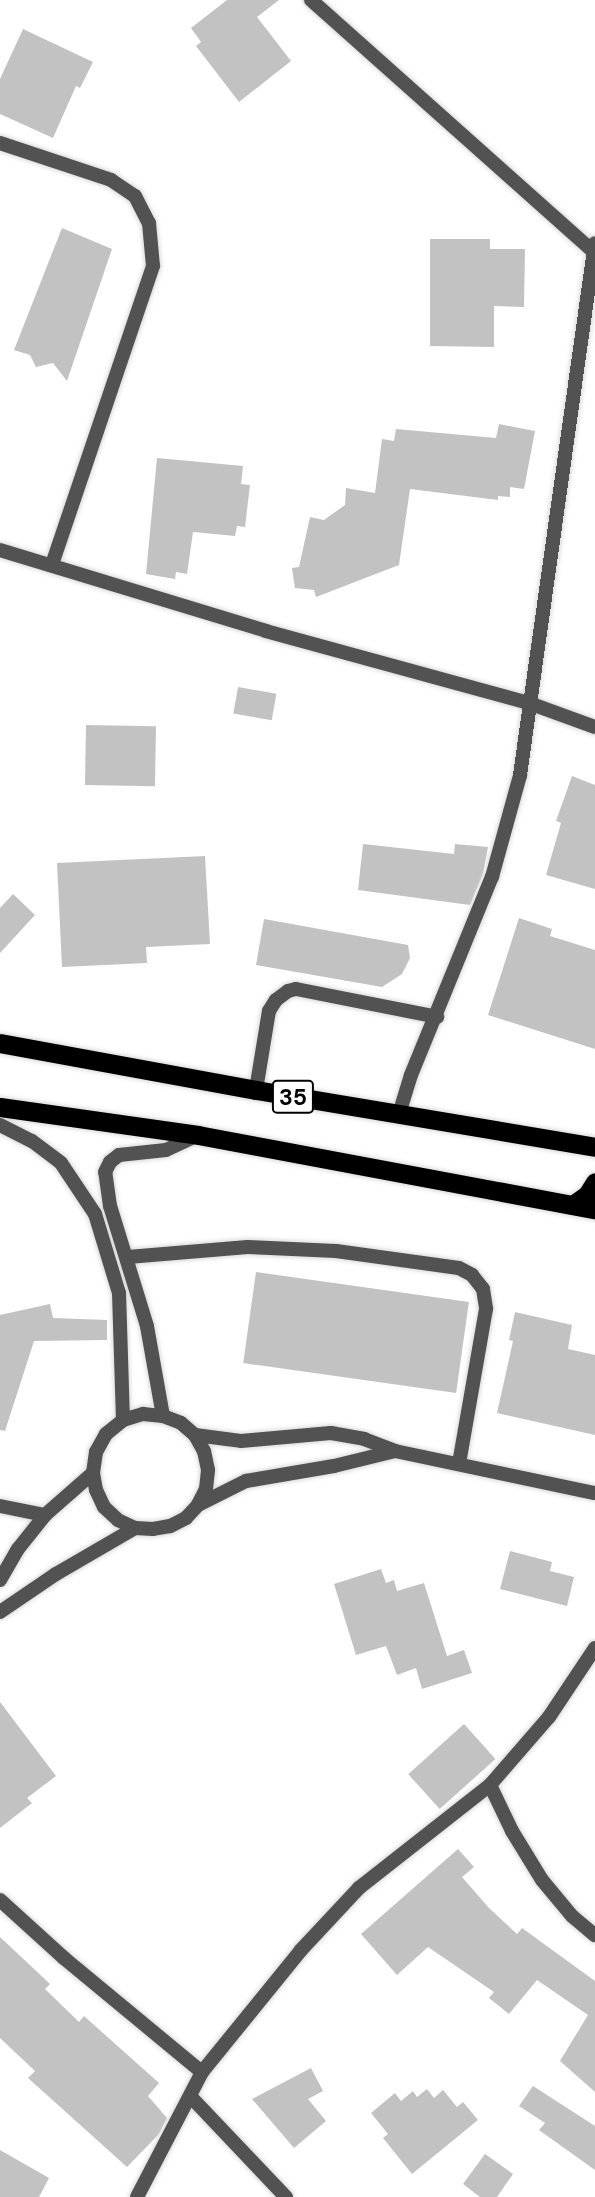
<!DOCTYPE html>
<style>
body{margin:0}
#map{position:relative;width:595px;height:2197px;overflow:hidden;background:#fff;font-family:"DM Sans",sans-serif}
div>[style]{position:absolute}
.building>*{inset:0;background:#c2c2c2;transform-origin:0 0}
.roads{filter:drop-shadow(0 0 2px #dbdbdb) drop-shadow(0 0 2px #dbdbdb)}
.service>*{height:14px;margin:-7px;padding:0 7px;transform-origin:7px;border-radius:7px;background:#525252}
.minor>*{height:14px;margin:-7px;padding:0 7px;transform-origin:7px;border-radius:7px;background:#525252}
.tertiary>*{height:14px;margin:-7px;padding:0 7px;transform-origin:7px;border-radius:7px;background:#525252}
.trunk>*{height:19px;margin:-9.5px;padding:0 9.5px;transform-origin:9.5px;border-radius:9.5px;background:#000}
span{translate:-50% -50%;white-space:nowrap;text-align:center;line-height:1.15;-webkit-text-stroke:6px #fff;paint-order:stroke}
.shield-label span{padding:2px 5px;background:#fff;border:2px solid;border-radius:5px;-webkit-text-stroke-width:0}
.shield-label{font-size:23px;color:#000;font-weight:700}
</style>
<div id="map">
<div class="building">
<div style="clip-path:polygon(227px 0,279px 0,257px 17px,291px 61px,239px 102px,196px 46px,201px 42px,191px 28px)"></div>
<div style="clip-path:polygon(23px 29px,93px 62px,80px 88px,76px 86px,53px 138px,0 114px,0 79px)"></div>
<div style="clip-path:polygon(62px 228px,112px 249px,67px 381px,53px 363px,36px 367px,30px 355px,14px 350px)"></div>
<div style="clip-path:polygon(430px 239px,490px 239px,490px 249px,525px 249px,524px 307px,494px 306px,494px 347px,430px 346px)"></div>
<div style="clip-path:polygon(499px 424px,535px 431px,524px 489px,510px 487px,510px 497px,498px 496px,498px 500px,410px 489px,399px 565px,316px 597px,314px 590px,295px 588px,292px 568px,299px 567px,310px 517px,324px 520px,345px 505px,346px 488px,375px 493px,382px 439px,394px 441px,396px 429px,496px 438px)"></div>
<div style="clip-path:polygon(157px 458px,243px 466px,241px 484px,250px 485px,245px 527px,237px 526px,235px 536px,193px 532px,187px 574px,176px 572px,175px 579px,146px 574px)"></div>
<div style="left:238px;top:687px;width:39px;height:27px;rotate:10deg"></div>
<div style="left:86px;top:725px;width:70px;height:60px;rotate:1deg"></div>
<div style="clip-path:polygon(572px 776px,595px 785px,595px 889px,546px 875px,561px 823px,556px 821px)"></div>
<div style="clip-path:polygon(363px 844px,454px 854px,455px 844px,488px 847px,483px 874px,470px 905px,358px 890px)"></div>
<div style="clip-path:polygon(205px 856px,210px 944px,146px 947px,147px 963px,62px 967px,57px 863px)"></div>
<div style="clip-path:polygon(13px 894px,35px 915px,0 953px,0 908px)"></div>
<div style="clip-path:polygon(519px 918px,552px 929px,550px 936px,595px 950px,595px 1049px,488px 1015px)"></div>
<div style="clip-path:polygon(264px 919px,408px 945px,410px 958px,402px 974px,382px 987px,256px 965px)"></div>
<div style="left:256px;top:1272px;width:215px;height:92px;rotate:8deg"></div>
<div style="clip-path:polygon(50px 1304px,53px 1318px,107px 1320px,107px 1340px,34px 1341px,5px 1431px,0 1430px,0 1315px)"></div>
<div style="clip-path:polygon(515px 1312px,572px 1325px,568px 1349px,595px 1355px,595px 1435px,497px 1413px,513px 1341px,509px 1340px)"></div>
<div style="clip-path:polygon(510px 1551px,552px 1562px,550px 1571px,574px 1577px,567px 1606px,500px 1589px)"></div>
<div style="clip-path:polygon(381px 1569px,386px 1583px,394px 1580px,397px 1591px,424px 1583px,447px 1656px,464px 1650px,472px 1673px,422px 1689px,416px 1668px,397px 1675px,386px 1646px,356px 1655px,334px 1584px)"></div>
<div style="clip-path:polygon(0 1702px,56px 1776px,27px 1798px,32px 1803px,0 1828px)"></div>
<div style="left:464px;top:1724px;width:47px;height:75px;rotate:48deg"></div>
<div style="clip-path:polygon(458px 1849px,474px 1867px,462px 1877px,489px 1908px,517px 1934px,522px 1928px,595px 1981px,595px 2092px,560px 2061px,588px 2015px,537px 1980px,509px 2014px,489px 1998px,494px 1992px,428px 1947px,397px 1975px,361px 1934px)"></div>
<div style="clip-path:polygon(0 1937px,50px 1984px,45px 1989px,79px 2022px,84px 2016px,159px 2083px,148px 2096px,167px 2118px,159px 2134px,127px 2167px,28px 2078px,35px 2071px,0 2038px)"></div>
<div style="clip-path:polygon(311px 2068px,323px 2091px,308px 2099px,326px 2121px,294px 2148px,252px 2099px)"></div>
<div style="clip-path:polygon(533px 2086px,595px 2126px,595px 2170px,539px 2130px,545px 2123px,519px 2106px)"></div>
<div style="clip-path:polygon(427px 2089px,434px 2098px,443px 2090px,457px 2107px,463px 2102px,478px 2120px,412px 2174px,383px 2138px,388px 2134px,371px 2113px,395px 2093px,401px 2101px,413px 2091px,417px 2097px)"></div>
<div style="clip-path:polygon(0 2150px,49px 2178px,39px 2197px,0 2197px)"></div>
<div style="clip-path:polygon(485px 2154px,513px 2174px,497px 2197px,480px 2197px,463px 2184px)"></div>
</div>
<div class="roads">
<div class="service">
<div style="left:256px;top:1090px;width:80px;rotate:-80.7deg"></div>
<div style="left:269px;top:1011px;width:13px;rotate:-58deg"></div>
<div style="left:276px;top:1000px;width:15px;rotate:-37deg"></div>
<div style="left:288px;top:991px;width:8px;rotate:-14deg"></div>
<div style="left:296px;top:989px;width:144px;rotate:11.2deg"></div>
<div style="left:128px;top:1257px;width:120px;rotate:-4.8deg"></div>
<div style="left:248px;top:1247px;width:88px;rotate:2.6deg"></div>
<div style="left:336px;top:1251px;width:124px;rotate:7.9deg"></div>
<div style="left:459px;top:1268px;width:15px;rotate:28deg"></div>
<div style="left:472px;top:1275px;width:18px;rotate:52deg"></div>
<div style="left:483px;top:1289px;width:20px;rotate:81deg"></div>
<div style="left:486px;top:1309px;width:157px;rotate:99.9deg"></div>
</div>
<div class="minor">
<div style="left:311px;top:0;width:378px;rotate:41.7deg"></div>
<div style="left:0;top:143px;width:117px;rotate:18.4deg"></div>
<div style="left:111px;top:180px;width:29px;rotate:34deg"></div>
<div style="left:135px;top:196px;width:30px;rotate:63deg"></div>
<div style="left:149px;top:223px;width:43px;rotate:84.7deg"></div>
<div style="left:153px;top:266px;width:316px;rotate:108.7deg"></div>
<div style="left:0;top:550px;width:278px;rotate:16.9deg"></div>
<div style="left:266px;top:631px;width:273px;rotate:15.3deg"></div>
<div style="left:529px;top:703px;width:70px;rotate:20deg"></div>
<div style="left:399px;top:1114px;width:41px;rotate:-72.9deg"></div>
<div style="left:411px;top:1075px;width:214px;rotate:-67.8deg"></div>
<div style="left:492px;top:877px;width:106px;rotate:-74.6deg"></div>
<div style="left:520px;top:775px;width:537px;rotate:-81.98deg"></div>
<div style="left:0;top:1506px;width:46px;rotate:11.3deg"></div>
<div style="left:490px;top:1785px;width:51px;rotate:64.4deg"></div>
<div style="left:512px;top:1831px;width:57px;rotate:58.5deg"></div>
<div style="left:542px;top:1880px;width:47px;rotate:50.2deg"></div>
<div style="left:572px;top:1916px;width:30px;rotate:40deg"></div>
<div style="left:0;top:1900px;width:86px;rotate:42.2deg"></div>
<div style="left:64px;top:1958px;width:179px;rotate:39.6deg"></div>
<div style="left:191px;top:2097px;width:138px;rotate:46.5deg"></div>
<div style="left:137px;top:2197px;width:141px;rotate:-62.5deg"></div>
<div style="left:202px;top:2072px;width:157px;rotate:-50.9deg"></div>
<div style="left:301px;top:1950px;width:85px;rotate:-46.9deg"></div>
<div style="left:359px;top:1888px;width:167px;rotate:-38.2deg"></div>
<div style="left:490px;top:1785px;width:90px;rotate:-49.1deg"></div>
<div style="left:549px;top:1717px;width:83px;rotate:-56.3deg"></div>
</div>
<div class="tertiary">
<div style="left:0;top:1125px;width:36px;rotate:27deg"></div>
<div style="left:32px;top:1141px;width:36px;rotate:37deg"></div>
<div style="left:61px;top:1163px;width:61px;rotate:56.3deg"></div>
<div style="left:95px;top:1214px;width:83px;rotate:73.1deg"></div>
<div style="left:119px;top:1293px;width:127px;rotate:88.2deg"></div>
<div style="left:163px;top:1416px;width:91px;rotate:-100.1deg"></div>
<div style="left:147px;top:1326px;width:126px;rotate:-107.1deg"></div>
<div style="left:110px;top:1206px;width:34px;rotate:-98deg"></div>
<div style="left:105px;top:1172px;width:11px;rotate:-63deg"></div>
<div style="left:110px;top:1162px;width:11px;rotate:-38deg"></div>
<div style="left:119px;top:1155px;width:47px;rotate:-6.1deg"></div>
<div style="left:166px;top:1150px;width:35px;rotate:-25deg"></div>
<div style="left:195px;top:1435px;width:46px;rotate:7.4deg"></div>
<div style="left:241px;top:1441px;width:90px;rotate:-5.1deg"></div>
<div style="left:331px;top:1433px;width:34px;rotate:10deg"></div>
<div style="left:364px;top:1439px;width:33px;rotate:21deg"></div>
<div style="left:395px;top:1451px;width:204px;rotate:11.9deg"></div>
<div style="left:198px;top:1505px;width:54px;rotate:-26.6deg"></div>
<div style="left:246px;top:1481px;width:89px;rotate:-9.7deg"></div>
<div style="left:334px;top:1466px;width:63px;rotate:-13.8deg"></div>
<div style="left:0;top:1580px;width:36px;rotate:-60deg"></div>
<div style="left:18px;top:1549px;width:43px;rotate:-51.5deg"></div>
<div style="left:45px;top:1515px;width:64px;rotate:-41.2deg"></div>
<div style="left:93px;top:1473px;width:21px;rotate:-82deg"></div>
<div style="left:96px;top:1452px;width:21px;rotate:-61deg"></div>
<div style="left:106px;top:1434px;width:22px;rotate:-39deg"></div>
<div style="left:123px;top:1420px;width:21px;rotate:-17deg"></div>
<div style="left:143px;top:1414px;width:20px;rotate:6deg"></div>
<div style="left:163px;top:1416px;width:19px;rotate:21deg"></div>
<div style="left:181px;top:1423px;width:18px;rotate:41deg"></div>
<div style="left:195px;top:1435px;width:18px;rotate:61deg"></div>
<div style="left:204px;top:1451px;width:19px;rotate:78deg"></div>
<div style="left:208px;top:1470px;width:19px;rotate:96deg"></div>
<div style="left:206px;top:1489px;width:18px;rotate:117deg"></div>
<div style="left:198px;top:1505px;width:18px;rotate:133deg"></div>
<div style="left:186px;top:1518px;width:18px;rotate:153deg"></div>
<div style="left:170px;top:1526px;width:17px;rotate:170deg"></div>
<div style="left:153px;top:1529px;width:18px;rotate:-177deg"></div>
<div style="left:135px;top:1528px;width:19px;rotate:-155deg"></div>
<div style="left:118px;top:1520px;width:19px;rotate:-137deg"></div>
<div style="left:104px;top:1507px;width:19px;rotate:-115deg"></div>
<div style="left:96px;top:1490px;width:17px;rotate:-100deg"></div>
<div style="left:0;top:1612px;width:68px;rotate:-34.2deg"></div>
<div style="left:56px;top:1574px;width:91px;rotate:-30.2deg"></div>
</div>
<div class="trunk">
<div style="left:0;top:1043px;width:260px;rotate:10.4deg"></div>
<div style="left:256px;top:1090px;width:344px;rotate:9.5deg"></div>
<div style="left:0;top:1107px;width:200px;rotate:8deg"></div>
<div style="left:198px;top:1135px;width:404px;rotate:10.6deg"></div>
<div style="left:574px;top:1204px;width:16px;rotate:-35deg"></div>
<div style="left:587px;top:1195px;width:15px;rotate:-58deg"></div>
</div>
</div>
<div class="shield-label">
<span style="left:293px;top:1097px">35</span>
</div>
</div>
